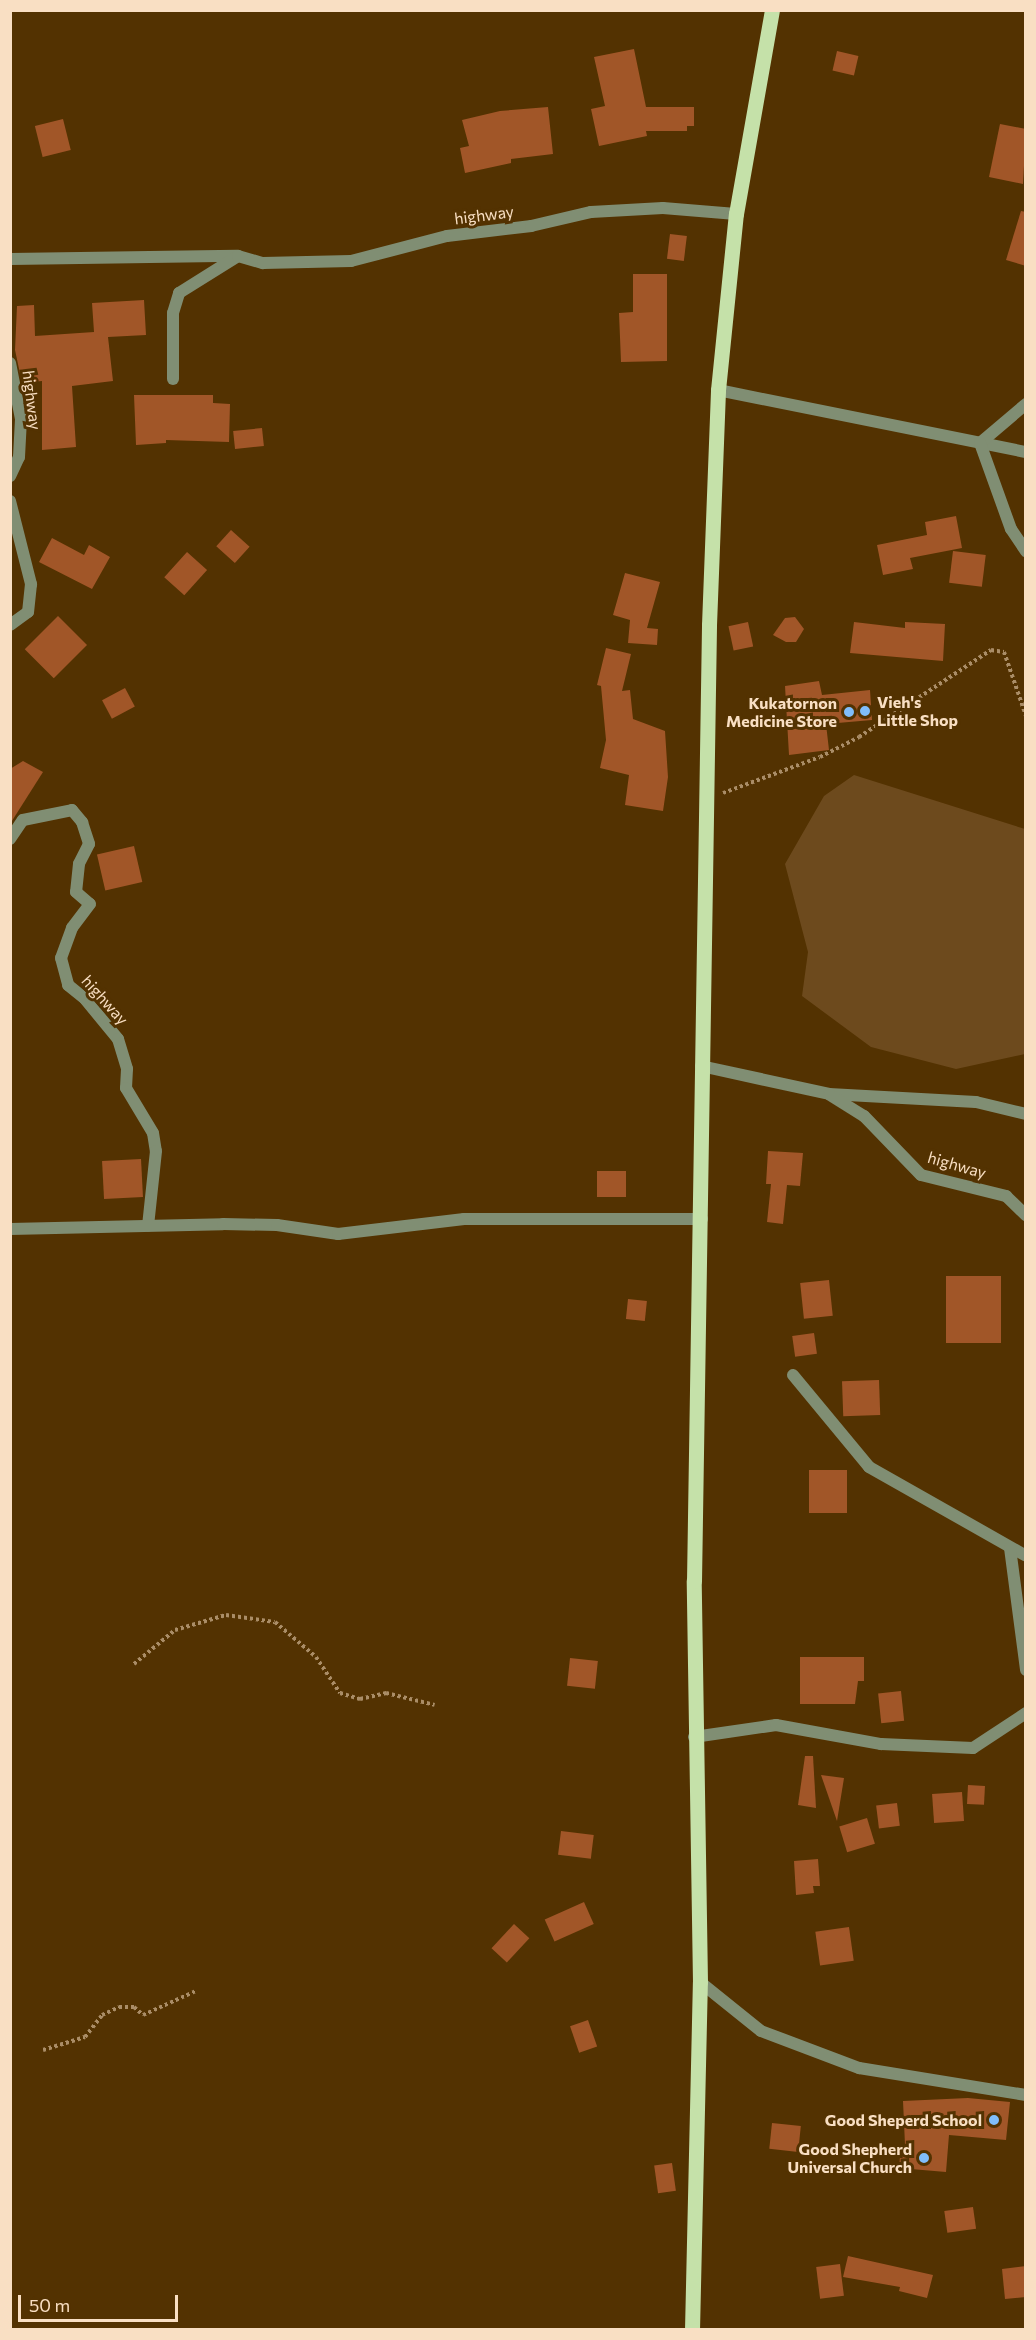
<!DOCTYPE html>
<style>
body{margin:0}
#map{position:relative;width:1036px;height:2340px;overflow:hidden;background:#533201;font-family:Commissioner,sans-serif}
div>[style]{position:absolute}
.green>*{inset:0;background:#6d4a1d}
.building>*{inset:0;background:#a15628;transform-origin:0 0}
.path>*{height:4px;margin-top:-2px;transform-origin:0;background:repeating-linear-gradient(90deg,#aa8d67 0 3px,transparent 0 6px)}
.minor>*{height:12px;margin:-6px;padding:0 6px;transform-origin:6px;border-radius:6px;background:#808e73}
.primary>*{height:15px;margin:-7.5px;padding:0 7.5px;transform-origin:7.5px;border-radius:7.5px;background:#c5e1a9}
.dots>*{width:16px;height:16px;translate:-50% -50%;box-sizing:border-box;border:3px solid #533201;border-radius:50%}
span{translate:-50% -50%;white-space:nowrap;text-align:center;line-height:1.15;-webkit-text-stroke:6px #533201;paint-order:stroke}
.street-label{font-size:16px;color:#f9dfc3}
.poi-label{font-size:16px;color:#f9dfc3;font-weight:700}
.left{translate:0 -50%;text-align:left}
.right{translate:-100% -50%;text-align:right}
.frame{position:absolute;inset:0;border:12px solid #f9dfc3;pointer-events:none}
.scale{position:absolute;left:18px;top:2295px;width:160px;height:27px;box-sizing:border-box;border:3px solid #f9dfc3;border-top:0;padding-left:8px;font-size:18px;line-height:21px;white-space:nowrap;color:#f9dfc3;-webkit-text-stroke:4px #533201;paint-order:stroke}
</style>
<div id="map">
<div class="green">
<div style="clip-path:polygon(854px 775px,1025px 829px,1025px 1054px,956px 1069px,871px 1047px,802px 996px,808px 952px,785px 864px,824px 796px)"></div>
</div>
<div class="building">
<div style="clip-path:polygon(634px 49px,646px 107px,694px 107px,694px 126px,687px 126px,687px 131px,646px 131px,647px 136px,599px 146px,591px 109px,605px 106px,594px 57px)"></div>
<div style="left:837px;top:51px;width:22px;height:20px;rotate:13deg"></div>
<div style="clip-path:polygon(548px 107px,553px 154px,511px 159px,511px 163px,465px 173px,460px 148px,469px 146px,462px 120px,500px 111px)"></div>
<div style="left:63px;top:119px;width:32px;height:29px;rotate:76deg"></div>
<div style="clip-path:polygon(1000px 124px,1026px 129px,1023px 184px,989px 177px)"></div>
<div style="clip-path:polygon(1021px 211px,1026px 212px,1026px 266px,1006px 260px)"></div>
<div style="left:670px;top:234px;width:17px;height:25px;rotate:7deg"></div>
<div style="clip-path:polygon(633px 274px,667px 274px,667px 361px,621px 362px,619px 313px,633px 312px)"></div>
<div style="clip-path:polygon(144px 300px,146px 335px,108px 337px,113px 381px,72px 386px,76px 447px,42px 450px,42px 381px,22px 383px,15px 350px,17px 306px,34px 305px,35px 336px,94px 332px,92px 303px)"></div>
<div style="clip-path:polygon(134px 395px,213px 395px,213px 403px,230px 404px,229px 442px,166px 440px,166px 443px,136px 445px)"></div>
<div style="left:262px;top:428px;width:18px;height:29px;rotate:84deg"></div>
<div style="clip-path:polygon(956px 516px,962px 548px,910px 558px,913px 569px,883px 575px,877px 545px,927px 535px,925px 522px)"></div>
<div style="left:231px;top:530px;width:25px;height:22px;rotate:42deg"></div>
<div style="clip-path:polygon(52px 538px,84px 555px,89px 545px,110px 557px,92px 589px,39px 562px)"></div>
<div style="left:953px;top:551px;width:33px;height:32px;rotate:7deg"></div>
<div style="left:187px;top:552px;width:27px;height:34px;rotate:42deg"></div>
<div style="clip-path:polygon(625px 573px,660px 582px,647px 628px,658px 629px,657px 645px,628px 643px,630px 620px,613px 615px)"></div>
<div style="left:58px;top:616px;width:41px;height:47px;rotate:45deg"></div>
<div style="clip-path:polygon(795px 617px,804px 629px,796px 642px,786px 642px,773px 635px,785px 618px)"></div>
<div style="left:748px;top:622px;width:25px;height:20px;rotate:78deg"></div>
<div style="clip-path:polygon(854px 622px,905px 628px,905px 622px,945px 624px,943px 661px,850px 653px)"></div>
<div style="clip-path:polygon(606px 648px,631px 654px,622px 691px,630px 690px,633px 719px,665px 731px,668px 777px,663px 811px,625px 805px,629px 775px,600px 768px,606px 740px,601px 686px,597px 685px)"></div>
<div style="clip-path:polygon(819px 681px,822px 695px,870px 690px,872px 720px,826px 724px,829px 750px,789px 755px,785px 686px)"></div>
<div style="left:125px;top:688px;width:21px;height:26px;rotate:62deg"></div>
<div style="clip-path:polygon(23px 761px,43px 772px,10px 824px,10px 769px)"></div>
<div style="left:134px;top:846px;width:37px;height:38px;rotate:77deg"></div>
<div style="clip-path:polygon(768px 1151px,803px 1153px,800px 1186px,787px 1185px,783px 1224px,767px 1222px,771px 1184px,766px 1184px)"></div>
<div style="left:141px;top:1159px;width:38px;height:39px;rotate:87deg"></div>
<div style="left:597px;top:1171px;width:29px;height:26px"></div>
<div style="left:946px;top:1276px;width:55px;height:67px"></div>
<div style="left:829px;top:1280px;width:36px;height:29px;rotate:84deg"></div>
<div style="left:628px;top:1299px;width:19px;height:20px;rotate:6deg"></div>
<div style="left:814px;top:1333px;width:21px;height:22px;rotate:82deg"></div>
<div style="left:879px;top:1380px;width:35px;height:37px;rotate:88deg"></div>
<div style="left:809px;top:1470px;width:38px;height:43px"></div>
<div style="clip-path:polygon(800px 1657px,864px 1657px,864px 1681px,858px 1681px,855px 1704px,800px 1704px)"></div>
<div style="left:570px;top:1658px;width:28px;height:28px;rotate:6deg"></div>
<div style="left:901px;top:1691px;width:30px;height:23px;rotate:84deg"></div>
<div style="clip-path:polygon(805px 1756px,813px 1756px,816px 1808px,798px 1805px)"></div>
<div style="clip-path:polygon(821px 1775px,844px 1778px,837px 1821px)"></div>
<div style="left:968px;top:1785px;width:17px;height:19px;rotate:3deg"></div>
<div style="left:962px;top:1792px;width:29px;height:30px;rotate:86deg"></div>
<div style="left:897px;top:1803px;width:23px;height:21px;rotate:83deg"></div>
<div style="left:867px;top:1818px;width:27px;height:29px;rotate:73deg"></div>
<div style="left:561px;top:1831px;width:33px;height:24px;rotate:7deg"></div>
<div style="clip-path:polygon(818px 1859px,820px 1886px,813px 1886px,814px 1893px,796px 1895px,794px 1861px)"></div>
<div style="left:584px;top:1902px;width:24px;height:43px;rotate:66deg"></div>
<div style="left:514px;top:1924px;width:21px;height:33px;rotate:43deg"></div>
<div style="left:849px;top:1927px;width:34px;height:34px;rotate:82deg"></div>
<div style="left:588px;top:2020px;width:28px;height:19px;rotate:71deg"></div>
<div style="clip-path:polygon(968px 2098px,1010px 2102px,1006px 2140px,949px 2135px,946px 2172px,899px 2168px,901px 2145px,905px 2145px,903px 2101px)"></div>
<div style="left:772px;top:2123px;width:29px;height:26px;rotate:6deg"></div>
<div style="left:672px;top:2163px;width:28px;height:18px;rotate:82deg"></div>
<div style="left:973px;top:2207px;width:22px;height:29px;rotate:82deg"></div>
<div style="clip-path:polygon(848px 2256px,933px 2275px,927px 2298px,899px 2291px,900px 2287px,843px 2277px)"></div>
<div style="left:840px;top:2264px;width:32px;height:24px;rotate:83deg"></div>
<div style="clip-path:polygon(1026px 2266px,1026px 2297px,1005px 2299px,1002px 2269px)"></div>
</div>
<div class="path">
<div style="left:723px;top:793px;width:103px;rotate:-20.4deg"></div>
<div style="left:820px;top:757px;width:44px;rotate:-27.1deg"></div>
<div style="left:859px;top:737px;width:158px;rotate:-33.4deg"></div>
<div style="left:991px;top:650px;width:13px;rotate:9deg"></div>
<div style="left:1004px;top:652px;width:68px;rotate:71deg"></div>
<div style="left:134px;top:1664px;width:53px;rotate:-39.7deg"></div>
<div style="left:175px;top:1630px;width:53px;rotate:-16.4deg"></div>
<div style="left:226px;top:1615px;width:49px;rotate:8.1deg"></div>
<div style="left:275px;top:1622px;width:54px;rotate:40.5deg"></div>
<div style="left:316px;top:1657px;width:43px;rotate:56.3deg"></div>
<div style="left:340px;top:1693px;width:21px;rotate:17deg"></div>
<div style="left:360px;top:1699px;width:27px;rotate:-13deg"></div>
<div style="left:386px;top:1693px;width:50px;rotate:13.8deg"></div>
<div style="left:43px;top:2050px;width:44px;rotate:-17.2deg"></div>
<div style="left:85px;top:2037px;width:28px;rotate:-52deg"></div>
<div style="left:102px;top:2015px;width:19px;rotate:-25deg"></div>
<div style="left:119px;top:2007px;width:15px"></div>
<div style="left:134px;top:2007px;width:12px;rotate:42deg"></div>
<div style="left:143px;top:2015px;width:58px;rotate:-24.4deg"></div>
</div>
<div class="minor">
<div style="left:10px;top:259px;width:227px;rotate:-0.8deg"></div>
<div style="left:10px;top:363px;width:57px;rotate:78.9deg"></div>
<div style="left:21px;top:419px;width:38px;rotate:93deg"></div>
<div style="left:19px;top:457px;width:21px;rotate:115deg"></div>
<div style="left:173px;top:379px;width:66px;rotate:-90deg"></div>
<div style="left:173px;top:313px;width:21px;rotate:-73deg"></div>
<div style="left:179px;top:293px;width:70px;rotate:-32.1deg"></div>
<div style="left:238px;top:256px;width:26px;rotate:16deg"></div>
<div style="left:263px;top:263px;width:88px;rotate:-1.3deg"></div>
<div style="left:351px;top:261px;width:99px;rotate:-14.6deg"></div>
<div style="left:447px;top:236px;width:85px;rotate:-6.8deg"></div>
<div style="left:531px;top:226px;width:62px;rotate:-13.1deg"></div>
<div style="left:591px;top:212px;width:72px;rotate:-3.2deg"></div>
<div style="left:663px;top:208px;width:73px;rotate:4.7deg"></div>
<div style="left:718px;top:390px;width:314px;rotate:11.4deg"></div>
<div style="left:1026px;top:404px;width:60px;rotate:139.7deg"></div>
<div style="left:980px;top:443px;width:91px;rotate:70.2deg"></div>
<div style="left:1011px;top:529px;width:27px;rotate:56deg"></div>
<div style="left:10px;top:501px;width:86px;rotate:75.8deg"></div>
<div style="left:31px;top:584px;width:28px;rotate:96deg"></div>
<div style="left:28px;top:612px;width:22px;rotate:144deg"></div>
<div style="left:10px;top:839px;width:23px;rotate:-56deg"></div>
<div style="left:23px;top:820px;width:50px;rotate:-11.5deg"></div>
<div style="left:72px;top:810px;width:16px;rotate:50deg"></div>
<div style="left:82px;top:822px;width:23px;rotate:72deg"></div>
<div style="left:89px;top:844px;width:22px;rotate:117deg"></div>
<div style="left:79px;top:864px;width:28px;rotate:96deg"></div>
<div style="left:76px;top:892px;width:18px;rotate:41deg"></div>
<div style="left:90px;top:904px;width:30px;rotate:127deg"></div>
<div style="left:72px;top:928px;width:32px;rotate:110deg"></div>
<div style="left:61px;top:958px;width:28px;rotate:75deg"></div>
<div style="left:68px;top:985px;width:22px;rotate:39deg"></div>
<div style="left:85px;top:999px;width:52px;rotate:50.5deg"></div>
<div style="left:118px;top:1039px;width:31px;rotate:73deg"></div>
<div style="left:127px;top:1069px;width:19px;rotate:93deg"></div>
<div style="left:126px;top:1088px;width:52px;rotate:59deg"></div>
<div style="left:153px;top:1133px;width:18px;rotate:81deg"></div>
<div style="left:156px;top:1151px;width:75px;rotate:96.1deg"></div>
<div style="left:701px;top:1066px;width:131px;rotate:12.3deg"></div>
<div style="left:829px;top:1094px;width:147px;rotate:3.1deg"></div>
<div style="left:976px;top:1102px;width:51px;rotate:13.5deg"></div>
<div style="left:830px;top:1095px;width:40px;rotate:32deg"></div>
<div style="left:864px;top:1116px;width:82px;rotate:46deg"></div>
<div style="left:921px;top:1175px;width:88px;rotate:13.9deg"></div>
<div style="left:1006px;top:1196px;width:28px;rotate:44deg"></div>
<div style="left:10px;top:1229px;width:213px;rotate:-1.3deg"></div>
<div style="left:223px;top:1224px;width:54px;rotate:1.1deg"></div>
<div style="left:277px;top:1225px;width:62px;rotate:8.4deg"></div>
<div style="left:338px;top:1234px;width:127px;rotate:-6.8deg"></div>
<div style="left:464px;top:1219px;width:238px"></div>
<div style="left:793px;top:1375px;width:119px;rotate:50.4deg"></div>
<div style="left:869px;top:1467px;width:180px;rotate:29.5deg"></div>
<div style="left:1010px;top:1548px;width:123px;rotate:82.5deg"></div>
<div style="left:694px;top:1737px;width:83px;rotate:-8.3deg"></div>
<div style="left:776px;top:1725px;width:107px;rotate:10.3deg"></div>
<div style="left:881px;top:1744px;width:92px;rotate:2.5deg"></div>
<div style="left:973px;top:1748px;width:64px;rotate:-33.4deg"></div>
<div style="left:700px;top:1982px;width:78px;rotate:38.8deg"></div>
<div style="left:761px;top:2031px;width:105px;rotate:20.7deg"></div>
<div style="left:859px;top:2068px;width:169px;rotate:9.2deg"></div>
</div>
<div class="primary">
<div style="left:692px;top:2330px;width:348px;rotate:-88.7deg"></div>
<div style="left:700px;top:1982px;width:401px;rotate:-90.9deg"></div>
<div style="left:694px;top:1581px;width:956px;rotate:-89.1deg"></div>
<div style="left:709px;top:625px;width:235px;rotate:-87.8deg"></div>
<div style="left:718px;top:390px;width:177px;rotate:-84.2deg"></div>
<div style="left:736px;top:214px;width:207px;rotate:-80deg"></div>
</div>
<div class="dots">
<div style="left:865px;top:711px;background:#80bdfa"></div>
<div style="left:849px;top:712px;background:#80bdfa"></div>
<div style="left:994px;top:2120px;background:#80bdfa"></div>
<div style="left:924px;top:2158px;background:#80bdfa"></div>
</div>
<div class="street-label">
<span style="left:484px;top:215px;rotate:-7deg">highway</span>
<span style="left:32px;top:400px;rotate:83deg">highway</span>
<span style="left:105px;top:1000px;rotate:48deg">highway</span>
<span style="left:957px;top:1165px;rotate:16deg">highway</span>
</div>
<div class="poi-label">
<span class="left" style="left:877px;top:711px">Vieh's<br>Little Shop</span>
<span class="right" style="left:837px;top:712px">Kukatornon<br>Medicine Store</span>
<span class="right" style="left:982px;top:2120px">Good Sheperd School</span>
<span class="right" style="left:912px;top:2158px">Good Shepherd<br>Universal Church</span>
</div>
<div class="frame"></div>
<div class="scale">50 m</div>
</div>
